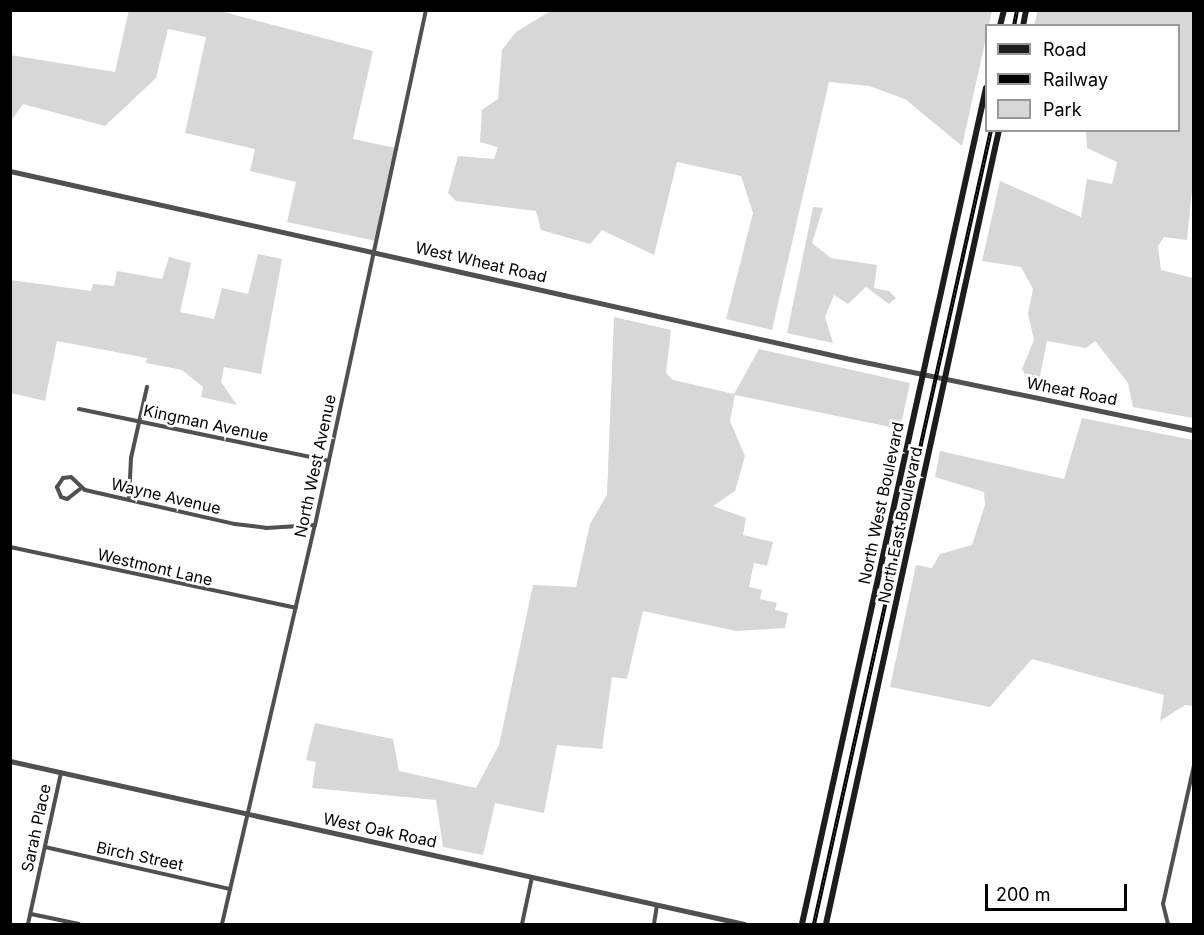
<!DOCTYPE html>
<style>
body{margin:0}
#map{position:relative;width:1204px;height:935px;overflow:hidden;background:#fff;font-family:Inter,sans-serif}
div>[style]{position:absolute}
.green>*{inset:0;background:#d7d7d7}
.minor>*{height:4px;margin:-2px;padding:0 2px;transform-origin:2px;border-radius:2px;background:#505050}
.tertiary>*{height:5px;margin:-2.5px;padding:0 2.5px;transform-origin:2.5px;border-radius:2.5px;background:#505050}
.secondary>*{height:6px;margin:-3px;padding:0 3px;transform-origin:3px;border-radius:3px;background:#1d1d1d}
.rail>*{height:4px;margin-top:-2px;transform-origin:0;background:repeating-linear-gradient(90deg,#fff 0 4.5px,#000 0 9px);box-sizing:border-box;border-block:2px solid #000}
span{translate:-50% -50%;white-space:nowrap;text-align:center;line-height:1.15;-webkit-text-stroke:5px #fff;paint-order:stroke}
.street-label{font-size:16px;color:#000}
.frame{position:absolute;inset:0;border:12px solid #000;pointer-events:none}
.legend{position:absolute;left:985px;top:24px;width:195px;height:108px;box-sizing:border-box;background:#fff;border:2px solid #999;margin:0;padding:8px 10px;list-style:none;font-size:18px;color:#000}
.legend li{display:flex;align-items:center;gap:12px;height:30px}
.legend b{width:30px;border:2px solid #999}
.scale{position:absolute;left:985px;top:884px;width:142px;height:27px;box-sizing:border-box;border:3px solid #000;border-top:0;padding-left:8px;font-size:18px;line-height:21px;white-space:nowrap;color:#000;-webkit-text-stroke:4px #fff;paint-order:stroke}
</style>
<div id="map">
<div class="green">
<div style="clip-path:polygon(129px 10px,220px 11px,373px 51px,353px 139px,396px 148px,376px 241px,287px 222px,296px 182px,250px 171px,255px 149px,185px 133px,206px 37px,168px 29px,156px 78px,105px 126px,23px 104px,11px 121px,10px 55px,115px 72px)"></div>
<div style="clip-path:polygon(552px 10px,992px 10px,992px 11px,962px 146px,905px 99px,869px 86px,829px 82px,772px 330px,726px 319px,753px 213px,741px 176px,677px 162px,654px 255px,602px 230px,590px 244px,541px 230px,536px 211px,456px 201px,448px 193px,458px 156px,494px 159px,498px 147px,480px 142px,482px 110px,498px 99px,502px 50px,516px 32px)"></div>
<div style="clip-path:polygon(1038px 10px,1193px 11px,1194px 169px,1187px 240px,1164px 237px,1158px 246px,1161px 270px,1193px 278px,1193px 418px,1133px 407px,1128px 383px,1095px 341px,1086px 348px,1047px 341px,1038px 386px,1030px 385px,1022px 369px,1034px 340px,1028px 314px,1033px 289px,1021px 267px,982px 261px,1000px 181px,1081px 217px,1087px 179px,1112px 184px,1117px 162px,1087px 148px,1086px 131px,1178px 130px,1178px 26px,1034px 25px)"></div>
<div style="clip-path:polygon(813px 207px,823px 208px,812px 243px,831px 258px,877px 265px,874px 288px,889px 291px,896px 298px,889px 304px,866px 287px,848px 304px,834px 295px,825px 317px,833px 343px,787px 333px)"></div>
<div style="clip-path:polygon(258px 254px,282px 259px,261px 374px,224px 367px,221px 382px,237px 405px,201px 397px,203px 387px,182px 370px,146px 363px,147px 358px,57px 341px,45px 401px,11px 393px,11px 280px,91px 291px,93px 284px,114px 286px,117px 271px,162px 279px,169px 257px,191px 263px,180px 312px,214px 319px,222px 288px,248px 294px)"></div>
<div style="clip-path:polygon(614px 317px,671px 330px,666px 373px,673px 380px,734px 394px,759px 349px,910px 383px,900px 429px,735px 395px,730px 421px,745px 456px,735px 491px,713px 506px,746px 518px,743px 535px,773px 542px,767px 566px,754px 563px,749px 587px,762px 590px,760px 599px,777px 603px,775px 610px,788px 613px,785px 628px,736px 631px,643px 611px,627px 679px,612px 677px,602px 749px,557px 745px,544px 813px,495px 803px,483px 855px,443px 847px,436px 800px,312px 788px,316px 762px,306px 760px,315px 723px,393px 739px,399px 771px,476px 788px,499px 745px,533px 585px,576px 587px,590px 524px,607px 495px)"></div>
<div style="clip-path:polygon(1082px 418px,1193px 440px,1193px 706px,1185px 705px,1160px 721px,1164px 695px,1032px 659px,990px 707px,890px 687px,916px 565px,932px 568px,940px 554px,972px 545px,985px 505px,984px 492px,935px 477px,940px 451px,1064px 479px)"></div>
</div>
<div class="minor">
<div style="left:79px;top:409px;width:255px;rotate:11.7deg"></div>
<div style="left:80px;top:489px;width:16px;rotate:142deg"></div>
<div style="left:67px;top:499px;width:6px;rotate:-162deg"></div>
<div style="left:61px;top:497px;width:11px;rotate:-112deg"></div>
<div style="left:57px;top:487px;width:11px;rotate:-56deg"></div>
<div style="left:63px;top:478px;width:8px;rotate:-7deg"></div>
<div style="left:71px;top:477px;width:19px;rotate:43deg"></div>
<div style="left:85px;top:490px;width:154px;rotate:12.8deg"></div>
<div style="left:235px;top:524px;width:31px;rotate:7deg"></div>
<div style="left:266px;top:528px;width:49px;rotate:-3.5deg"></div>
<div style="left:129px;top:500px;width:42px;rotate:-87.3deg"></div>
<div style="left:131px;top:458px;width:73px;rotate:-77.3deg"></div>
<div style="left:10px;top:547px;width:292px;rotate:12deg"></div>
<div style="left:45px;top:847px;width:190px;rotate:12.8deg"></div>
<div style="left:31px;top:914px;width:49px;rotate:11.8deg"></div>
<div style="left:28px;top:924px;width:155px;rotate:-77.7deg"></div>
<div style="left:222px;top:924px;width:410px;rotate:-76.9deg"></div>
<div style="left:315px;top:525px;width:527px;rotate:-77.84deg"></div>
<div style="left:522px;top:924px;width:48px;rotate:-78deg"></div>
<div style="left:654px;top:924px;width:18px;rotate:-81deg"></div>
<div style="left:1168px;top:924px;width:21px;rotate:-104deg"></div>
<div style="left:1163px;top:904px;width:142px;rotate:-77.4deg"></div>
</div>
<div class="tertiary">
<div style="left:10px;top:171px;width:856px;rotate:12.62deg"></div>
<div style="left:845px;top:358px;width:356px;rotate:11.7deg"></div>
<div style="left:10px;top:761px;width:752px;rotate:12.52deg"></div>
</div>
<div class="secondary">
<div style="left:1000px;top:26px;width:16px;rotate:-76deg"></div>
<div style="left:1023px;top:26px;width:16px;rotate:-79deg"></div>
<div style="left:802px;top:924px;width:856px;rotate:-77.59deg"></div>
<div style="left:826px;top:924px;width:813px;rotate:-77.71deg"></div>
</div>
<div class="rail">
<div style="left:1014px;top:26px;width:16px;rotate:-79deg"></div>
<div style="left:814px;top:924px;width:813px;rotate:-77.43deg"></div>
</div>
<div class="street-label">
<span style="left:481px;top:262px;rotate:13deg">West Wheat Road</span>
<span style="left:1072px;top:391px;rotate:11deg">Wheat Road</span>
<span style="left:206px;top:423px;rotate:12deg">Kingman Avenue</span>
<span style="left:315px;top:466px;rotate:-78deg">North West Avenue</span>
<span style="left:166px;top:496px;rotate:13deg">Wayne Avenue</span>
<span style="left:881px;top:503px;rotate:-78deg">North West Boulevard</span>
<span style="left:900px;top:525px;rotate:-78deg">North East Boulevard</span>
<span style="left:155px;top:567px;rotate:13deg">Westmont Lane</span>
<span style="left:36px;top:828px;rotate:-78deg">Sarah Place</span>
<span style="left:380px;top:830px;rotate:12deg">West Oak Road</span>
<span style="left:140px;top:856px;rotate:12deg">Birch Street</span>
</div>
<div class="frame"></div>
<ul class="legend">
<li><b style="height:8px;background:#1d1d1d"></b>Road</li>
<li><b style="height:8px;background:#000"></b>Railway</li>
<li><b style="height:16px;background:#d7d7d7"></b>Park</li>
</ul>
<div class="scale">200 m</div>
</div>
